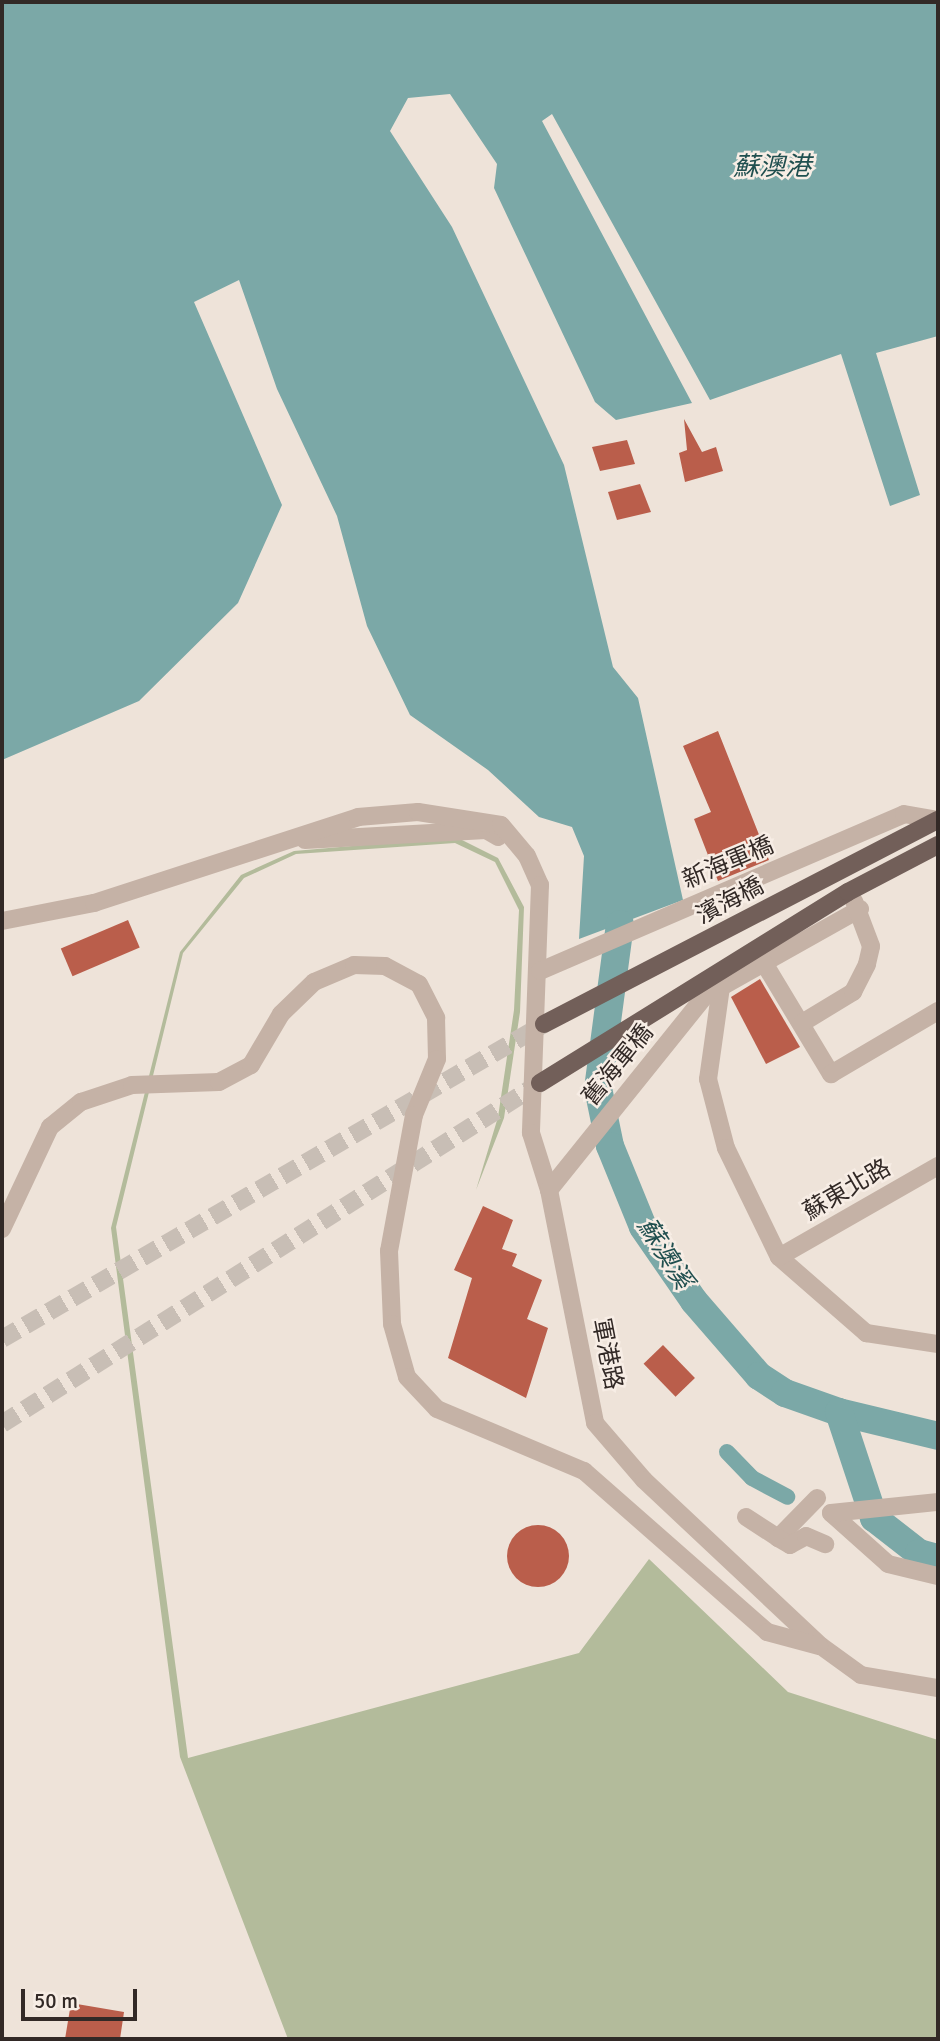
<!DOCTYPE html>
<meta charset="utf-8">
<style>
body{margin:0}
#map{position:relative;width:940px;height:2041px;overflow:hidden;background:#eee3d9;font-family:Signika,"Noto Sans TC",sans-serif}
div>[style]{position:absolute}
.green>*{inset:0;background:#b3bb9b}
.water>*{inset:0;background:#7ba8a7}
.canal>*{height:16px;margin:-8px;padding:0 8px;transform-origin:8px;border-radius:8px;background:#7ba8a7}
.river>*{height:28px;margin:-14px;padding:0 14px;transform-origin:14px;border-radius:14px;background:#7ba8a7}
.building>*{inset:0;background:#ba5e4b;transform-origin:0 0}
.round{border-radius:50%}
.major-tunnel>*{height:18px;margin-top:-9px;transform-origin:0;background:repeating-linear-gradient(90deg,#c8beb5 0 18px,transparent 0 27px)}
.minor>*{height:18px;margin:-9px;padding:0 9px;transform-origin:9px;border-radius:9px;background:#c5b2a6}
.major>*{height:18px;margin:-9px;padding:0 9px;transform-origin:9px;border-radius:9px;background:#725f59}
span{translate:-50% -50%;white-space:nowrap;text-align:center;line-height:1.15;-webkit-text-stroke:5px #f7ede5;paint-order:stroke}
.street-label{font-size:24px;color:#322926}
.water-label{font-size:26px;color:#204f4f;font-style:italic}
.frame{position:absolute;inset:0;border:4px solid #322926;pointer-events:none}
.scale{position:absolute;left:21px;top:1989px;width:116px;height:32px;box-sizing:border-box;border:4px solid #322926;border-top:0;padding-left:9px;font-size:21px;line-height:24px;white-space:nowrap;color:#322926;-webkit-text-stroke:5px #f7ede5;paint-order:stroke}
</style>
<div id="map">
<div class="green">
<div style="clip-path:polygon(456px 837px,498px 858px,524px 907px,520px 1012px,504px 1118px,476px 1190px,498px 1117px,514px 1010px,519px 910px,495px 862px,455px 843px,296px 854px,244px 878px,183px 953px,116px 1227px,188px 1758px,579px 1653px,649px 1559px,788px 1692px,938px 1740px,938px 2039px,288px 2039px,180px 1757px,111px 1228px,180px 952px,241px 875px,294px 851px)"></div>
</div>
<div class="water">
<div style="clip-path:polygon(2px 2px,938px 2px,938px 336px,876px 353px,920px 495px,890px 506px,841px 354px,710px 400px,552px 114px,542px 121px,692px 403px,616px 420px,595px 402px,494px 188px,497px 164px,450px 94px,408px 98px,390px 131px,452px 227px,564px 465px,613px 667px,638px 698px,683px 900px,579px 939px,584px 856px,572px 827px,539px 817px,488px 770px,410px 715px,367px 626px,337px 516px,277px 389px,239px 280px,194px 302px,282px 505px,238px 603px,139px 701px,2px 760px)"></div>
</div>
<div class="canal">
<div style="left:727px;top:1452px;width:36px;rotate:46deg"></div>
<div style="left:752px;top:1478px;width:40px;rotate:28deg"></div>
</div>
<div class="river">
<div style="left:620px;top:924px;width:165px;rotate:97.6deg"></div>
<div style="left:598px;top:1088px;width:59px;rotate:78.3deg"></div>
<div style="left:610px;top:1146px;width:87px;rotate:67.8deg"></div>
<div style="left:643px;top:1227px;width:90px;rotate:55.4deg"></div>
<div style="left:694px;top:1301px;width:99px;rotate:49.1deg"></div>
<div style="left:759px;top:1376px;width:31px;rotate:33deg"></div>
<div style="left:785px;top:1393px;width:57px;rotate:19.4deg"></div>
<div style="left:839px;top:1412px;width:102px;rotate:13.6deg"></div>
<div style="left:839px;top:1412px;width:112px;rotate:71.7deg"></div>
<div style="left:874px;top:1518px;width:57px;rotate:37.9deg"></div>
<div style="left:919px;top:1553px;width:20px;rotate:15deg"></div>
</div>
<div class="building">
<div style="clip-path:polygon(684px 419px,702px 452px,716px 447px,723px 471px,685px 482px,679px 453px,687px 450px)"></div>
<div style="clip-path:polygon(627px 440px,635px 464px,600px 471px,592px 447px)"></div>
<div style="clip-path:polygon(640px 484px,651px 512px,617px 520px,608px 492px)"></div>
<div style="clip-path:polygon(718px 731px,769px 860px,718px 881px,694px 819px,711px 812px,683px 746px)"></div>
<div style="left:128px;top:920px;width:30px;height:73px;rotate:67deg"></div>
<div style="clip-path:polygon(760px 979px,800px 1047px,766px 1064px,731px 997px)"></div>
<div style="clip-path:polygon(483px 1206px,513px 1220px,502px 1249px,517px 1254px,512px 1266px,542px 1280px,527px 1319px,548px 1328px,526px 1398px,448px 1358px,472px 1278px,454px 1270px)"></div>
<div style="left:663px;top:1345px;width:46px;height:27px;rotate:46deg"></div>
<div class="round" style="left:507px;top:1525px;width:62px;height:62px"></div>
<div style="clip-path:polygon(71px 2003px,124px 2012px,120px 2039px,65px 2039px)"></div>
</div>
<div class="major-tunnel">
<div style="left:2px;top:1339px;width:627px;rotate:-30.16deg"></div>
<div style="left:2px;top:1424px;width:637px;rotate:-32.37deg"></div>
</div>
<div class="minor">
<div style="left:305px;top:840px;width:181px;rotate:-3.2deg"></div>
<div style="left:486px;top:830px;width:14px;rotate:30deg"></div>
<div style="left:860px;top:909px;width:159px;rotate:150.7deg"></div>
<div style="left:721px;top:987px;width:93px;rotate:98deg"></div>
<div style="left:708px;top:1079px;width:71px;rotate:75.4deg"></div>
<div style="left:726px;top:1148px;width:121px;rotate:64.1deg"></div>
<div style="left:779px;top:1257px;width:116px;rotate:41.1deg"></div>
<div style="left:866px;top:1333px;width:73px;rotate:8.7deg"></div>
<div style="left:2px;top:921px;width:94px;rotate:-11.1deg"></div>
<div style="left:94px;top:903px;width:278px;rotate:-18deg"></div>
<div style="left:358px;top:817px;width:60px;rotate:-4.8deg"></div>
<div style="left:418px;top:812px;width:84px;rotate:8.9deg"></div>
<div style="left:501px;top:825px;width:40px;rotate:50deg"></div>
<div style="left:527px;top:856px;width:32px;rotate:66deg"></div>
<div style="left:540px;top:885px;width:248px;rotate:92.1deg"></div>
<div style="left:531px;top:1133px;width:60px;rotate:72.5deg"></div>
<div style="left:549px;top:1190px;width:237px;rotate:78.8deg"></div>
<div style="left:595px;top:1423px;width:75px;rotate:49.3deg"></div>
<div style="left:644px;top:1480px;width:243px;rotate:43.2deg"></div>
<div style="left:821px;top:1646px;width:49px;rotate:35.9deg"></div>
<div style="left:861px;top:1675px;width:78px;rotate:9.6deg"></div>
<div style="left:764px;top:963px;width:130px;rotate:58.9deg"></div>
<div style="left:831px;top:1074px;width:124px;rotate:-30.5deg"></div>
<div style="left:540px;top:971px;width:396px;rotate:-23.3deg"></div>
<div style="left:904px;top:814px;width:35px;rotate:10deg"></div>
<div style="left:802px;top:1023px;width:60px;rotate:-31.3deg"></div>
<div style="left:853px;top:992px;width:31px;rotate:-63deg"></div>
<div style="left:867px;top:964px;width:18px;rotate:-77deg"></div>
<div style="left:871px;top:946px;width:48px;rotate:-110.7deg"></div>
<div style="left:549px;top:1190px;width:273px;rotate:-51.2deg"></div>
<div style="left:2px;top:1229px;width:113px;rotate:-64.8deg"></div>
<div style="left:50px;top:1127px;width:40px;rotate:-39deg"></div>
<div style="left:81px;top:1102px;width:54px;rotate:-18.4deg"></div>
<div style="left:132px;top:1085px;width:87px;rotate:-2deg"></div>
<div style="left:219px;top:1082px;width:36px;rotate:-28deg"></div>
<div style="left:251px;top:1065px;width:59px;rotate:-59.5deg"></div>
<div style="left:281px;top:1014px;width:46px;rotate:-44.1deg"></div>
<div style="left:314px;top:982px;width:43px;rotate:-23deg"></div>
<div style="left:354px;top:965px;width:31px;rotate:2deg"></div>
<div style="left:385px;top:966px;width:38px;rotate:28deg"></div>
<div style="left:419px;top:984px;width:38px;rotate:63deg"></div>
<div style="left:436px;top:1018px;width:41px;rotate:88.6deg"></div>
<div style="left:437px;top:1059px;width:61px;rotate:112.3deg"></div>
<div style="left:414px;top:1115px;width:138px;rotate:100.4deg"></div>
<div style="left:389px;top:1251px;width:73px;rotate:87.6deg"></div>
<div style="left:392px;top:1324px;width:55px;rotate:74.2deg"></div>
<div style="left:407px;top:1377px;width:44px;rotate:46.8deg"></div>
<div style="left:437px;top:1409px;width:160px;rotate:22.9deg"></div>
<div style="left:584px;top:1471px;width:244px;rotate:41.3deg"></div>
<div style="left:767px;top:1632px;width:54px;rotate:15.1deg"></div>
<div style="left:779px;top:1257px;width:183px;rotate:-29.8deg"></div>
<div style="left:831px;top:1513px;width:76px;rotate:41.8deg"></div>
<div style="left:888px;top:1564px;width:51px;rotate:13.5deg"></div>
<div style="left:831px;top:1513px;width:108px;rotate:-5.9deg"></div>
<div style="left:746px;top:1517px;width:38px;rotate:33deg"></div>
<div style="left:778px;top:1538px;width:56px;rotate:-45.7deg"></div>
<div style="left:778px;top:1538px;width:14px;rotate:30deg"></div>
<div style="left:790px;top:1545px;width:18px;rotate:-29deg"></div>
<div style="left:806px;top:1536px;width:21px;rotate:23deg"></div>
</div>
<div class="major">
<div style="left:544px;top:1024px;width:444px;rotate:-27.4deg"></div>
<div style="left:540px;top:1083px;width:362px;rotate:-31.8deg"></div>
<div style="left:848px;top:892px;width:102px;rotate:-27.6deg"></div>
</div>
<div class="street-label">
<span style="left:728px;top:863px;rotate:-23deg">新海軍橋</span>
<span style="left:730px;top:901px;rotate:-28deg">濱海橋</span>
<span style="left:618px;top:1065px;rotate:-51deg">舊海軍橋</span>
<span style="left:847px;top:1190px;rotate:-30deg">蘇東北路</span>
<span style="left:607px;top:1354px;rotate:79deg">軍港路</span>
</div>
<div class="water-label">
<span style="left:772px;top:168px">蘇澳港</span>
<span style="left:664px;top:1254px;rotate:58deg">蘇澳溪</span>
</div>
<div class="frame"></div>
<div class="scale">50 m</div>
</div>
